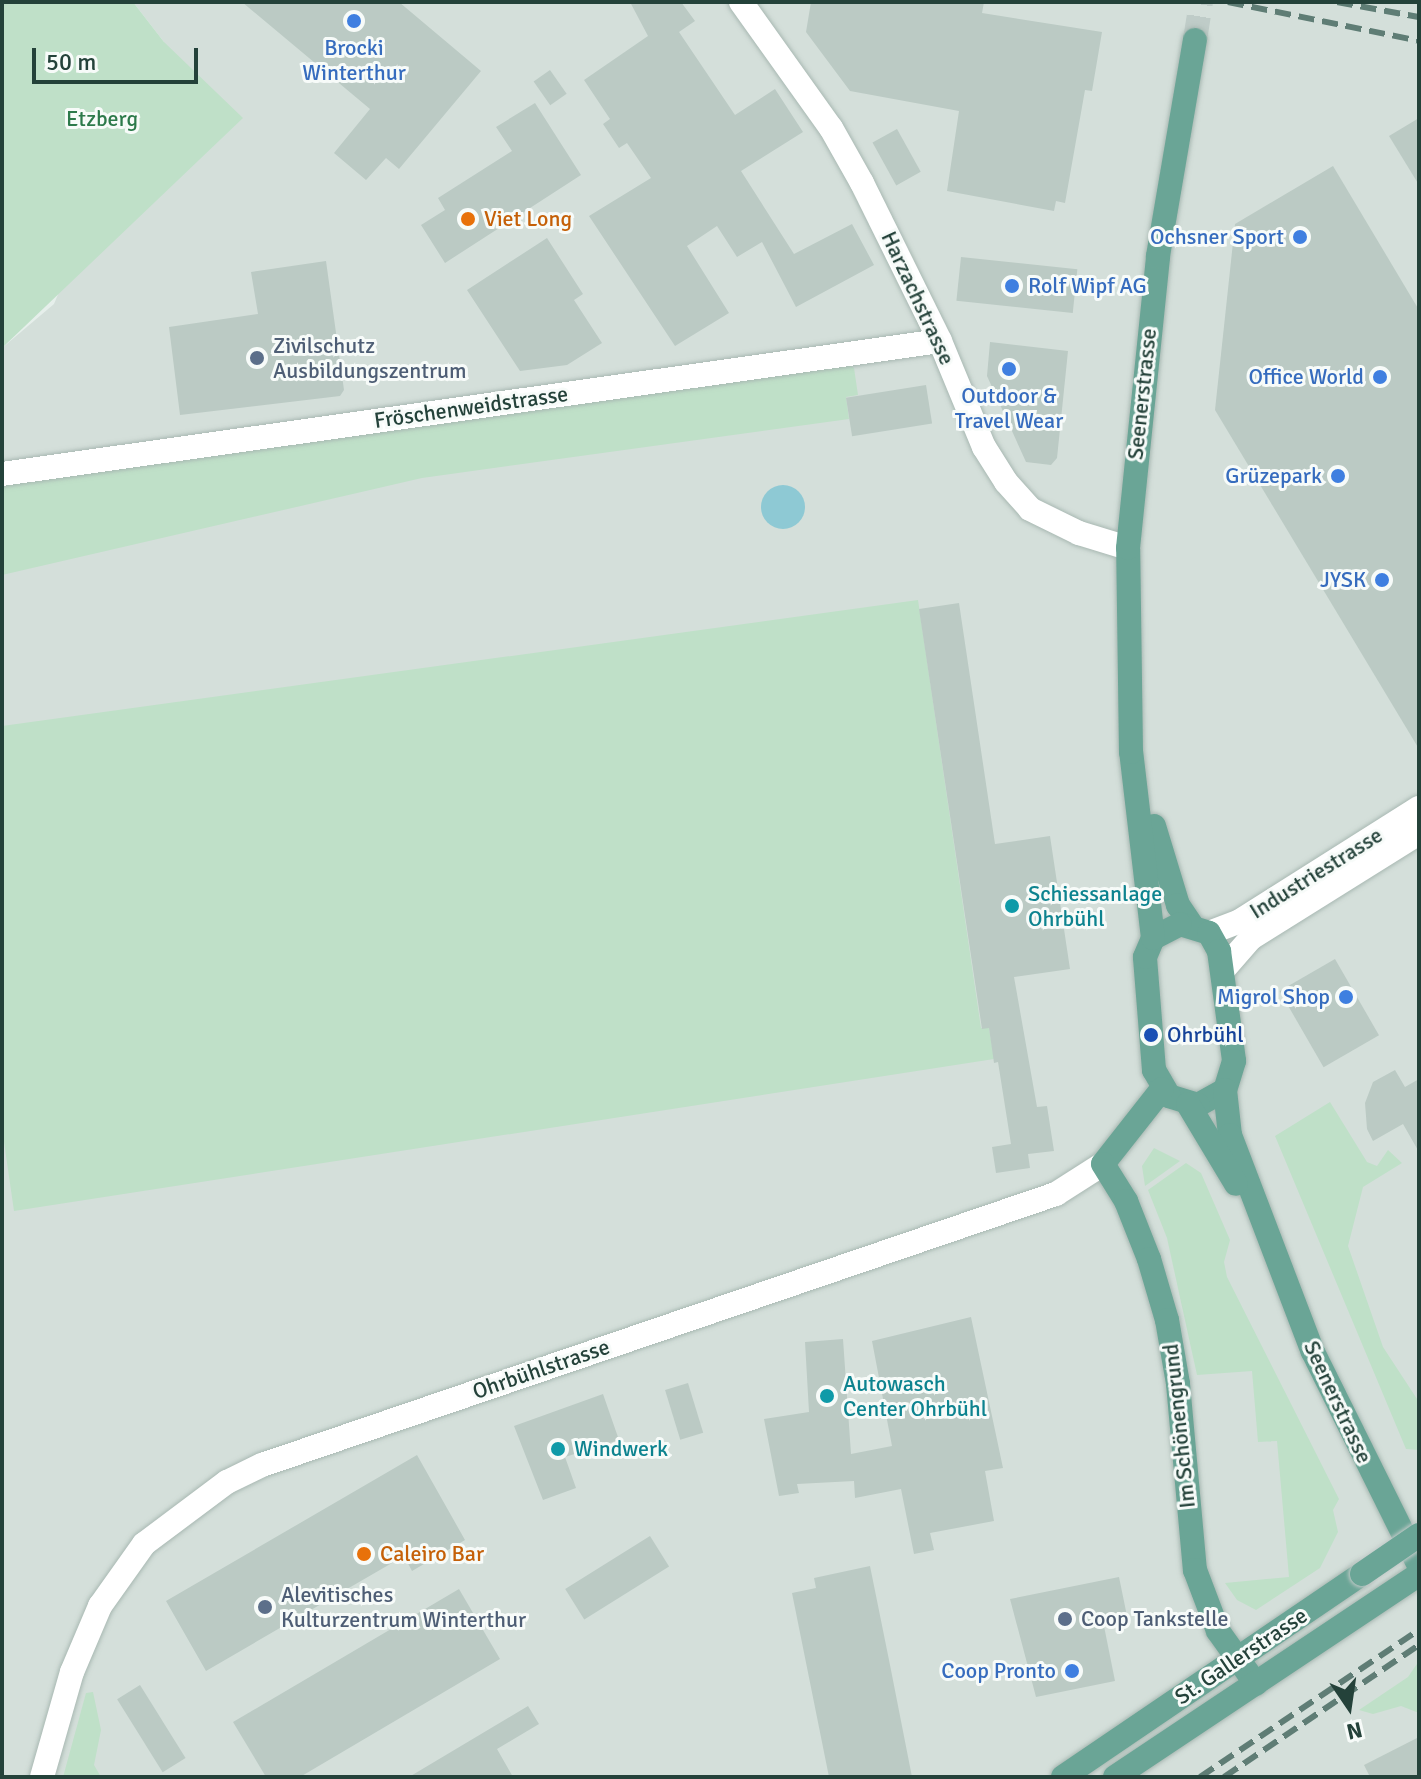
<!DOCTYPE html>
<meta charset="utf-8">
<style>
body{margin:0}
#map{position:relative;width:1421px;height:1779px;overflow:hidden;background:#e6efeb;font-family:Signika,sans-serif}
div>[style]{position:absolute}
.built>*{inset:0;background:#d4dfda}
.green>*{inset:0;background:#bfe0c8}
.water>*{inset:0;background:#8ec9d4}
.round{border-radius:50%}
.building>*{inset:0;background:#bbcac4;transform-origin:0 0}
.major-tunnel>*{height:24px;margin-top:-12px;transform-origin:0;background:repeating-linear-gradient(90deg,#bfccc8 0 24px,transparent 0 36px)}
.roads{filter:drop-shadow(0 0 2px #a8b8b2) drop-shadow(0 0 2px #a8b8b2)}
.minor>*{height:24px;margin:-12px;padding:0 12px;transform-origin:12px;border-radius:12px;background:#fff}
.major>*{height:24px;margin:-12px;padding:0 12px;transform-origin:12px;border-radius:12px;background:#6aa596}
.rail>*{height:6px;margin-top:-3px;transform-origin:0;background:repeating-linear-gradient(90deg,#5f7d75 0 16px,transparent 0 24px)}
.bridges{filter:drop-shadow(0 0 2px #c2cac8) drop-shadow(0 0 2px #c2cac8)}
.major-bridge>*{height:24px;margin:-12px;padding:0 12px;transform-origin:12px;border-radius:12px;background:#6aa596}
.dots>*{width:22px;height:22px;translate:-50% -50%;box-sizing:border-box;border:4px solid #f7fbf9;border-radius:50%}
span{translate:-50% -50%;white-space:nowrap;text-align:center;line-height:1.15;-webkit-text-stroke:6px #f7fbf9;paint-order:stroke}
.shop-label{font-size:22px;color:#366cbe}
.right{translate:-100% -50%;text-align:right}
.left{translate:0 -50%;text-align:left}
.park-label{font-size:22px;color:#2d7a4b}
.food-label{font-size:22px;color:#c56008}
.street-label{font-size:22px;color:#24423a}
.service-label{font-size:22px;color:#4e5e75}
.culture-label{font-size:22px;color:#0d838f}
.transit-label{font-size:22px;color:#164399}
.frame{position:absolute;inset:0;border:4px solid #24423a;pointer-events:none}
.north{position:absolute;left:1309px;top:1667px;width:80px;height:80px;-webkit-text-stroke:6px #f7fbf9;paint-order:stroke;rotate:167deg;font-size:22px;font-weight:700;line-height:32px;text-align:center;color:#24423a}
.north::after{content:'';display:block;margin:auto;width:28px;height:36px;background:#24423a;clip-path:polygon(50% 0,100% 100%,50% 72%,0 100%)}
.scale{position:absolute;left:32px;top:48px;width:166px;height:36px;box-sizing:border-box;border:4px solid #24423a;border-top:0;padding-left:10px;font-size:24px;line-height:28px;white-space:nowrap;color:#24423a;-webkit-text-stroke:6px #f7fbf9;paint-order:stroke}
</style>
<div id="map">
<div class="built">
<div style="clip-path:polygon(133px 2px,1419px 2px,1419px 1777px,2px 1777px,2px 348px,54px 304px,164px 42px)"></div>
</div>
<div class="green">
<div style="clip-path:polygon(2px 2px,133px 2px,164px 42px,243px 118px,2px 348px)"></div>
<div style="clip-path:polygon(835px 355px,854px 368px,858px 395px,846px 397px,849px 419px,422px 478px,2px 575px,2px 474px)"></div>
<div style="clip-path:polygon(918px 600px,981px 1028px,989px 1028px,994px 1059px,14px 1211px,2px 1128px,2px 726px)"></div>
<div style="clip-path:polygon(1330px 1102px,1367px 1162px,1377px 1166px,1388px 1150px,1402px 1163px,1363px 1187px,1348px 1246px,1383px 1347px,1419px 1402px,1419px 1450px,1406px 1449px,1275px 1136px)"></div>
<div style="clip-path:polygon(1154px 1148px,1180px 1161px,1145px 1186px,1142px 1166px)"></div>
<div style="clip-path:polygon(1186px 1163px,1201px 1173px,1230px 1240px,1224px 1262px,1227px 1277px,1339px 1499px,1333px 1510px,1338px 1532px,1320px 1568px,1256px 1610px,1237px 1600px,1225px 1583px,1289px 1577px,1277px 1441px,1258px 1442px,1252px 1371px,1197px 1375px,1167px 1238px,1148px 1190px)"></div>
<div style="clip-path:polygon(1419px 1661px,1419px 1713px,1401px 1706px,1373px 1714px,1359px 1710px,1408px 1677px)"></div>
<div style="clip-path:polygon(93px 1692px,101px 1730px,94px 1765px,101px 1777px,63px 1777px,86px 1693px)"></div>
</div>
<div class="water">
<div class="round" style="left:761px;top:485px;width:44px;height:44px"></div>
</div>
<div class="building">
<div style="clip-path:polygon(242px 2px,399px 2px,481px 71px,399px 169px,386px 158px,366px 180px,334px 153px,370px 109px)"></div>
<div style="clip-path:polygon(630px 2px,681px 2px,695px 21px,679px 32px,735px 115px,775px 89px,803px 132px,741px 171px,794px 254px,852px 224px,874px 265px,796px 307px,762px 242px,737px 257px,717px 226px,687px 246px,729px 313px,675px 346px,589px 216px,651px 178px,627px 143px,619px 148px,603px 124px,610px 119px,584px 80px,648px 36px)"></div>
<div style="clip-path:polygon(811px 2px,984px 2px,982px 13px,1102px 32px,1092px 91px,1085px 90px,1065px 203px,1056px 201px,1054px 211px,947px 191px,959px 111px,850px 91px,806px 32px)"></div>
<div style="left:550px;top:70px;width:29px;height:20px;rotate:55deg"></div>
<div style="clip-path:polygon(535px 103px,581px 175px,445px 263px,421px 225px,445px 210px,438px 198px,512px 151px,496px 127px)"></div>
<div style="clip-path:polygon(1419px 118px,1419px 185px,1389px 136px)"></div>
<div style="left:897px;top:129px;width:49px;height:28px;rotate:61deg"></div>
<div style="clip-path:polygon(1333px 166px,1419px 310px,1419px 749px,1215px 410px,1235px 224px)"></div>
<div style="clip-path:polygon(547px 238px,583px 294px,574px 300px,602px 343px,567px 365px,520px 371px,467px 290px)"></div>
<div style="left:961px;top:257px;width:117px;height:44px;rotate:6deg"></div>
<div style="clip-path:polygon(326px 261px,344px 390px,340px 396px,180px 415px,169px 327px,258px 314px,251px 272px)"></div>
<div style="clip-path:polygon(990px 342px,1068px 351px,1057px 458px,1051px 465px,1026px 462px,987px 376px)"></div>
<div style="left:926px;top:385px;width:39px;height:81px;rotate:81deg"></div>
<div style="clip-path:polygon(959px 603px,995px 844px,1050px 836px,1070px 969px,1014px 977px,1037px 1107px,1047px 1106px,1054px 1151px,1028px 1154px,1030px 1168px,996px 1173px,992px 1147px,1011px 1144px,998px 1062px,994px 1063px,989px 1028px,982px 1029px,919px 609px)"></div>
<div style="left:1335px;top:959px;width:88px;height:64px;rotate:60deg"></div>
<div style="clip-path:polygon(1395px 1070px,1405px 1087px,1419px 1079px,1419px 1152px,1403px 1124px,1373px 1141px,1367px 1129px,1365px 1103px,1373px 1082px)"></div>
<div style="clip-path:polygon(971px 1317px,1003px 1468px,985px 1471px,994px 1521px,930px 1533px,934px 1550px,914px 1554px,901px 1489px,855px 1498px,854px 1481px,797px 1484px,799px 1493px,779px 1496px,764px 1419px,809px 1412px,805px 1342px,843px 1339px,851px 1454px,892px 1446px,872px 1341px)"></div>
<div style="left:688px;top:1383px;width:52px;height:24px;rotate:73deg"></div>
<div style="clip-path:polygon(603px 1394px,619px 1440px,565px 1457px,576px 1488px,543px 1500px,514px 1426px)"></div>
<div style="clip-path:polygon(417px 1455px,465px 1540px,412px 1571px,404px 1556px,206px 1671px,166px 1601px)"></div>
<div style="left:650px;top:1536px;width:36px;height:100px;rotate:58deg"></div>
<div style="clip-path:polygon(870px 1566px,890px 1665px,912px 1777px,829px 1777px,792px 1593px,816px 1588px,814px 1578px)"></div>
<div style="clip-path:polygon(1119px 1577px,1127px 1616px,1103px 1621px,1115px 1681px,1036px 1697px,1010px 1599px)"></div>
<div style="clip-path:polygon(459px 1589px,500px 1659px,300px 1777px,266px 1777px,233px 1722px)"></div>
<div style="left:140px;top:1685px;width:86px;height:27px;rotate:58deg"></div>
<div style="clip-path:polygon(528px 1706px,539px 1724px,497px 1749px,513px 1777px,409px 1777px)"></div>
<div style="clip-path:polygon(1419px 1737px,1419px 1777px,1370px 1777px,1364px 1765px)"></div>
</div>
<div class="major-tunnel">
<div style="left:1195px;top:40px;width:38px;rotate:-81deg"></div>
</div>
<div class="roads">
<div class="minor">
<div style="left:741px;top:2px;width:155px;rotate:54.5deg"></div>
<div style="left:831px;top:128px;width:63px;rotate:60.6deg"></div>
<div style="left:862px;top:183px;width:176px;rotate:63.7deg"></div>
<div style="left:940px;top:341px;width:115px;rotate:67.5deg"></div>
<div style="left:984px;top:447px;width:41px;rotate:57.8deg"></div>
<div style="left:1006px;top:482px;width:36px;rotate:48deg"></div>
<div style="left:1030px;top:509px;width:55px;rotate:26.1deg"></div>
<div style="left:1079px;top:533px;width:51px;rotate:17deg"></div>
<div style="left:2px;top:474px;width:947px;rotate:-8.07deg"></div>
<div style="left:1209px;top:933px;width:33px;rotate:-21deg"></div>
<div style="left:1240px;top:921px;width:212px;rotate:-32.3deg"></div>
<div style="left:1223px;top:970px;width:43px;rotate:-48.8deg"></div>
<div style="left:1251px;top:938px;width:198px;rotate:-32deg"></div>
<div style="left:42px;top:1777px;width:109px;rotate:-74.1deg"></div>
<div style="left:72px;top:1672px;width:72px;rotate:-67deg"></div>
<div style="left:100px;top:1606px;width:76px;rotate:-54.6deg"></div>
<div style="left:144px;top:1544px;width:104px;rotate:-36.8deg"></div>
<div style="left:227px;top:1482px;width:39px;rotate:-26deg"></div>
<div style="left:262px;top:1465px;width:839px;rotate:-18.85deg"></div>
<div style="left:1056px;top:1194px;width:56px;rotate:-32.6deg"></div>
</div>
<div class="major">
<div style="left:1154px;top:826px;width:83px;rotate:73.1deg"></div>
<div style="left:1178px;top:905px;width:23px;rotate:56deg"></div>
<div style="left:1180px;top:924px;width:30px;rotate:17deg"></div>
<div style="left:1209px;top:933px;width:21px;rotate:61deg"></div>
<div style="left:1219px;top:951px;width:111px;rotate:82.2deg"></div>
<div style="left:1234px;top:1061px;width:30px;rotate:107deg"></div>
<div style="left:1225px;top:1090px;width:31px;rotate:151deg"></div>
<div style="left:1198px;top:1105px;width:30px;rotate:-163deg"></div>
<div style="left:1169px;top:1096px;width:30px;rotate:-120deg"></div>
<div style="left:1154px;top:1070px;width:113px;rotate:-94.6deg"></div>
<div style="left:1145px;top:957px;width:21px;rotate:-67deg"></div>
<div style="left:1153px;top:938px;width:30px;rotate:-27deg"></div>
<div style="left:1153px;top:938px;width:187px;rotate:-96.7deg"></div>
<div style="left:1131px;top:752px;width:204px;rotate:-90.8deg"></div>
<div style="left:1128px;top:548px;width:294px;rotate:-84.1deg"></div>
<div style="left:1158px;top:256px;width:219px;rotate:-80.3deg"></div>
<div style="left:1162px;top:1089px;width:95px;rotate:128.2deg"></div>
<div style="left:1103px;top:1164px;width:44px;rotate:58.1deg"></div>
<div style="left:1126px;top:1201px;width:62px;rotate:68.4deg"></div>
<div style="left:1149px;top:1259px;width:64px;rotate:73.6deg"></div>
<div style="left:1167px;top:1320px;width:65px;rotate:80.2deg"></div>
<div style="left:1178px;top:1384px;width:187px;rotate:84.8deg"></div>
<div style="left:1195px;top:1570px;width:65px;rotate:69.3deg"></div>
<div style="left:1218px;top:1631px;width:65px;rotate:54.4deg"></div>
<div style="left:1225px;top:1090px;width:45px;rotate:83.7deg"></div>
<div style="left:1230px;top:1135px;width:232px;rotate:69.1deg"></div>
<div style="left:1313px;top:1352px;width:239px;rotate:63.6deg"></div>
<div style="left:1188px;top:1104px;width:93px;rotate:59deg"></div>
<div style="left:1063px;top:1777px;width:361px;rotate:-34.2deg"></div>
<div style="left:1115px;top:1777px;width:366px;rotate:-33.7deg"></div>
</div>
</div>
<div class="rail">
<div style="left:1228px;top:2px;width:195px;rotate:11.5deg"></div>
<div style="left:1337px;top:2px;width:83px;rotate:10.4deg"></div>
<div style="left:1200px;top:1777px;width:264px;rotate:-33.9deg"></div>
<div style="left:1224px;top:1777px;width:235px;rotate:-34.1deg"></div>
</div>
<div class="bridges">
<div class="major-bridge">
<div style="left:1362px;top:1574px;width:69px;rotate:-34.4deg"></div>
</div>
</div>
<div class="dots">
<div style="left:354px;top:21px;background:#3f7fe0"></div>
<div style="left:468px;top:219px;background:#e8710a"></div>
<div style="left:1300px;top:237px;background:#3f7fe0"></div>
<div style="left:1012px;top:286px;background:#3f7fe0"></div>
<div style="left:257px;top:358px;background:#5c6f8a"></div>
<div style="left:1009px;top:369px;background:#3f7fe0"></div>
<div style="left:1380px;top:377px;background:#3f7fe0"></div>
<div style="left:1338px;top:476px;background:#3f7fe0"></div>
<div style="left:1382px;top:580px;background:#3f7fe0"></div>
<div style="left:1012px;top:906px;background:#0f9aa8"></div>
<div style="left:1346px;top:997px;background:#3f7fe0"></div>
<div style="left:1151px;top:1035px;background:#1a4fb4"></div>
<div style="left:827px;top:1396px;background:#0f9aa8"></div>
<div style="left:558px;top:1449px;background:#0f9aa8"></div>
<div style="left:364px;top:1554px;background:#e8710a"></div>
<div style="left:265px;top:1607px;background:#5c6f8a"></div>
<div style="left:1065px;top:1619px;background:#5c6f8a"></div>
<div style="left:1072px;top:1671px;background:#3f7fe0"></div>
</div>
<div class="shop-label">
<span style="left:354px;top:60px">Brocki<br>Winterthur</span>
<span class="right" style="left:1284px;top:237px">Ochsner Sport</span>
<span class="left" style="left:1028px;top:286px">Rolf Wipf AG</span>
<span class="right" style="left:1364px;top:377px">Office World</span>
<span style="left:1009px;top:408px">Outdoor &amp;<br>Travel Wear</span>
<span class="right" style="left:1322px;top:476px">Grüzepark</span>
<span class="right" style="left:1366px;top:580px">JYSK</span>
<span class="right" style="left:1330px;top:997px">Migrol Shop</span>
<span class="right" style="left:1056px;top:1671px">Coop Pronto</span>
</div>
<div class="park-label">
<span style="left:102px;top:119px">Etzberg</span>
</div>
<div class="food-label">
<span class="left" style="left:484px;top:219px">Viet Long</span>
<span class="left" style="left:380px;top:1554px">Caleiro Bar</span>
</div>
<div class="street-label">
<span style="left:918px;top:298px;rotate:65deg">Harzachstrasse</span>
<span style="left:1142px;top:394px;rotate:-84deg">Seenerstrasse</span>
<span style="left:471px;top:407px;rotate:-8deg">Fröschenweidstrasse</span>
<span style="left:1316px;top:873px;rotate:-32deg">Industriestrasse</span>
<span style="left:541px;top:1369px;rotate:-19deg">Ohrbühlstrasse</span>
<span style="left:1338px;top:1402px;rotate:65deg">Seenerstrasse</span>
<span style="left:1179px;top:1426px;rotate:-96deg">Im Schönengrund</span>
<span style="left:1241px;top:1656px;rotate:-34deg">St. Gallerstrasse</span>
</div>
<div class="service-label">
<span class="left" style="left:273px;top:358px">Zivilschutz<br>Ausbildungszentrum</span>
<span class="left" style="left:281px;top:1607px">Alevitisches<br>Kulturzentrum Winterthur</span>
<span class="left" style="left:1081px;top:1619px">Coop Tankstelle</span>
</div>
<div class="culture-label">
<span class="left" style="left:1028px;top:906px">Schiessanlage<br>Ohrbühl</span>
<span class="left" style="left:843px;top:1396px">Autowasch<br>Center Ohrbühl</span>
<span class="left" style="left:574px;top:1449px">Windwerk</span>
</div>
<div class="transit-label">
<span class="left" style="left:1167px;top:1035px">Ohrbühl</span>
</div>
<div class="frame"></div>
<div class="north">N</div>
<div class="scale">50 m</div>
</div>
